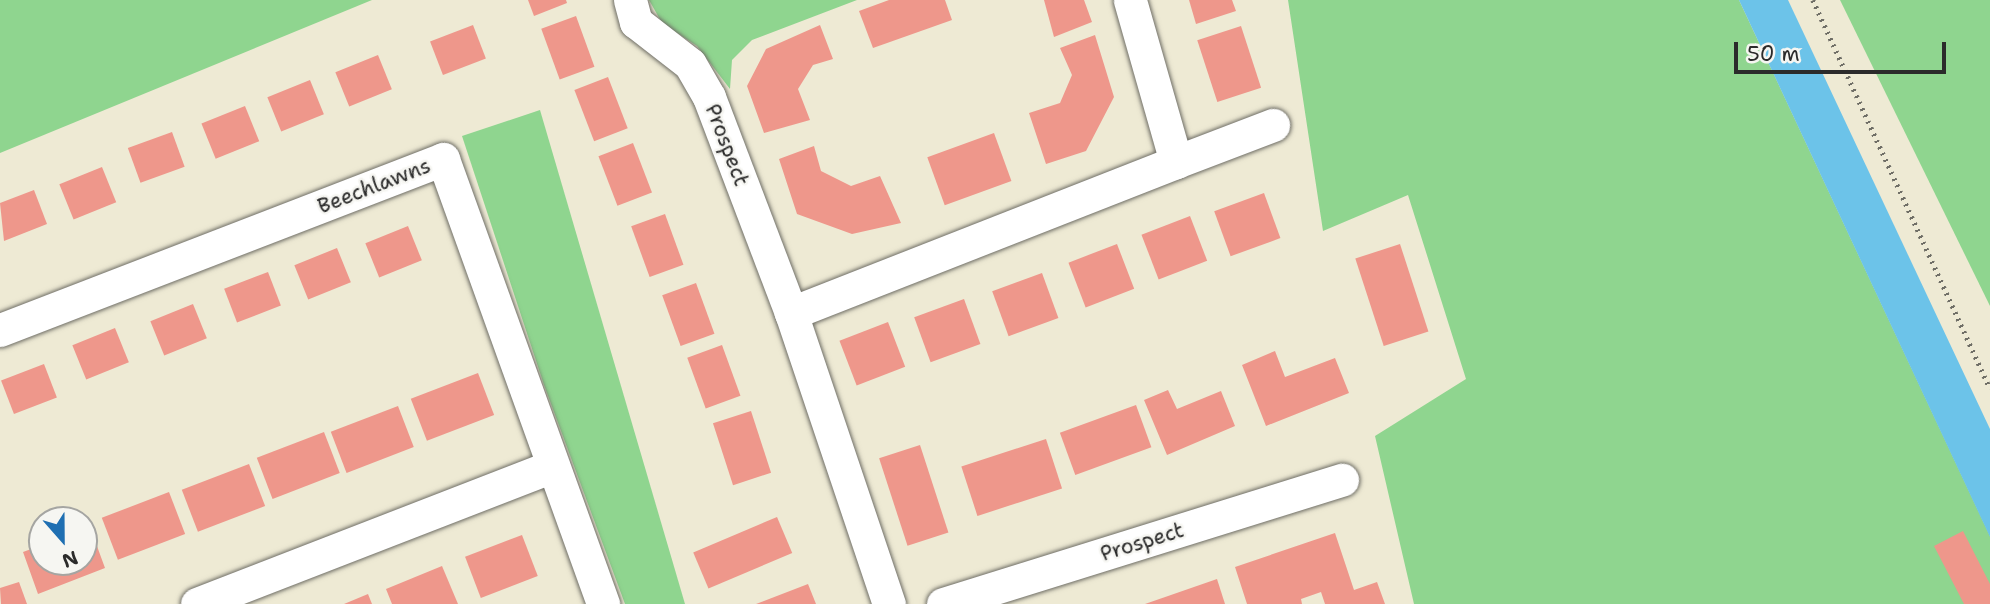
<!DOCTYPE html>
<style>
body{margin:0}
#map{position:relative;width:1990px;height:604px;overflow:hidden;background:#eeead4;font-family:"Shantell Sans",sans-serif}
div>[style]{position:absolute}
.green>*{inset:0;background:#8fd58f}
.water>*{inset:0;background:#6cc3e9}
.building>*{inset:0;background:#ee978b;transform-origin:0 0}
.path>*{height:4.5px;margin-top:-2.25px;transform-origin:0;background:repeating-linear-gradient(90deg,#6f6e66 0 2px,transparent 0 7px)}
.roads{filter:drop-shadow(0 0 2px #6f6e66) drop-shadow(0 0 2px #6f6e66)}
.street>*{height:33px;margin:-16.5px;padding:0 16.5px;transform-origin:16.5px;border-radius:16.5px;background:#fff}
span{translate:-50% -50%;white-space:nowrap;text-align:center;line-height:1.15;-webkit-text-stroke:5px #f6f6f2;paint-order:stroke}
.street-label{font-size:21px;color:#2b2b2b}
.north{position:absolute;left:28px;top:506px;width:70px;height:70px;box-sizing:border-box;background:#f6f6f2;border:2px solid #a5a5a2;border-radius:50%;rotate:159deg;font-size:19px;font-weight:700;line-height:28px;text-align:center;color:#2b2b2b}
.north::after{content:'';display:block;margin:auto;width:24px;height:32px;background:#1f6fb2;clip-path:polygon(50% 0,100% 100%,50% 72%,0 100%)}
.scale{position:absolute;left:1734px;top:42px;width:212px;height:32px;box-sizing:border-box;border:4px solid #2b2b2b;border-top:0;padding-left:9px;font-size:21px;line-height:24px;white-space:nowrap;color:#2b2b2b;-webkit-text-stroke:5px #f6f6f2;paint-order:stroke}
</style>
<div id="map">
<div class="green">
<div style="clip-path:polygon(0 0,372px 0,0 153px)"></div>
<div style="clip-path:polygon(649px 0,857px 0,752px 40px,732px 60px,730px 89px,697px 46px,662px 23px)"></div>
<div style="clip-path:polygon(1288px 0,1739px 0,1990px 536px,1990px 604px,1414px 604px,1375px 436px,1466px 379px,1408px 195px,1323px 231px)"></div>
<div style="clip-path:polygon(1840px 0,1990px 0,1990px 306px)"></div>
<div style="clip-path:polygon(540px 110px,685px 604px,625px 604px,544px 385px,462px 136px)"></div>
</div>
<div class="water">
<div style="clip-path:polygon(1739px 0,1788px 0,1990px 429px,1990px 537px)"></div>
</div>
<div class="building">
<div style="clip-path:polygon(528px 0,566px 0,567px 3px,534px 16px)"></div>
<div style="clip-path:polygon(889px 0,945px 0,952px 20px,873px 48px,859px 11px)"></div>
<div style="clip-path:polygon(1044px 0,1084px 0,1092px 22px,1054px 37px)"></div>
<div style="clip-path:polygon(1189px 0,1232px 0,1236px 11px,1196px 24px)"></div>
<div style="left:576px;top:16px;width:54px;height:37px;rotate:70deg"></div>
<div style="left:473px;top:25px;width:36px;height:46px;rotate:69deg"></div>
<div style="clip-path:polygon(820px 25px,833px 59px,813px 65px,798px 89px,810px 120px,764px 133px,747px 86px,766px 49px)"></div>
<div style="left:1241px;top:26px;width:65px;height:46px;rotate:72deg"></div>
<div style="clip-path:polygon(1095px 35px,1114px 97px,1086px 151px,1046px 164px,1029px 113px,1060px 103px,1072px 75px,1060px 48px)"></div>
<div style="left:378px;top:55px;width:37px;height:46px;rotate:68deg"></div>
<div style="left:608px;top:77px;width:55px;height:36px;rotate:69deg"></div>
<div style="left:310px;top:80px;width:37px;height:46px;rotate:68deg"></div>
<div style="left:245px;top:106px;width:38px;height:47px;rotate:68deg"></div>
<div style="left:172px;top:132px;width:37px;height:47px;rotate:70deg"></div>
<div style="left:994px;top:133px;width:51px;height:71px;rotate:70deg"></div>
<div style="left:633px;top:143px;width:53px;height:37px;rotate:69deg"></div>
<div style="clip-path:polygon(814px 146px,821px 171px,851px 186px,880px 176px,901px 223px,852px 234px,797px 214px,779px 159px)"></div>
<div style="left:102px;top:167px;width:38px;height:46px;rotate:68deg"></div>
<div style="clip-path:polygon(34px 190px,47px 224px,4px 241px,0 203px)"></div>
<div style="left:1264px;top:193px;width:48px;height:53px;rotate:70deg"></div>
<div style="left:665px;top:214px;width:54px;height:36px;rotate:70deg"></div>
<div style="left:1190px;top:216px;width:48px;height:52px;rotate:69deg"></div>
<div style="left:408px;top:226px;width:37px;height:46px;rotate:68deg"></div>
<div style="left:1117px;top:244px;width:48px;height:52px;rotate:69deg"></div>
<div style="left:1400px;top:244px;width:92px;height:47px;rotate:72deg"></div>
<div style="left:337px;top:248px;width:37px;height:46px;rotate:68deg"></div>
<div style="left:268px;top:272px;width:36px;height:47px;rotate:69deg"></div>
<div style="left:1042px;top:273px;width:48px;height:53px;rotate:70deg"></div>
<div style="left:696px;top:283px;width:54px;height:36px;rotate:70deg"></div>
<div style="left:964px;top:299px;width:48px;height:53px;rotate:70deg"></div>
<div style="left:193px;top:304px;width:37px;height:46px;rotate:68deg"></div>
<div style="left:888px;top:322px;width:48px;height:52px;rotate:69deg"></div>
<div style="left:115px;top:328px;width:37px;height:46px;rotate:68deg"></div>
<div style="left:722px;top:345px;width:54px;height:37px;rotate:70deg"></div>
<div style="clip-path:polygon(1275px 351px,1285px 377px,1335px 358px,1349px 393px,1266px 426px,1242px 365px)"></div>
<div style="left:44px;top:364px;width:36px;height:46px;rotate:69deg"></div>
<div style="left:478px;top:373px;width:45px;height:72px;rotate:69deg"></div>
<div style="clip-path:polygon(1168px 390px,1177px 409px,1221px 391px,1235px 426px,1167px 455px,1144px 400px)"></div>
<div style="left:1136px;top:405px;width:45px;height:81px;rotate:70deg"></div>
<div style="left:398px;top:406px;width:44px;height:72px;rotate:69deg"></div>
<div style="left:751px;top:411px;width:65px;height:40px;rotate:72deg"></div>
<div style="left:324px;top:432px;width:44px;height:72px;rotate:69deg"></div>
<div style="left:1046px;top:439px;width:52px;height:89px;rotate:72deg"></div>
<div style="left:920px;top:445px;width:92px;height:43px;rotate:72deg"></div>
<div style="left:249px;top:464px;width:45px;height:72px;rotate:69deg"></div>
<div style="left:169px;top:492px;width:45px;height:72px;rotate:69deg"></div>
<div style="left:777px;top:517px;width:39px;height:91px;rotate:67deg"></div>
<div style="clip-path:polygon(90px 527px,105px 568px,38px 594px,23px 552px,42px 545px,42px 562px,84px 562px,84px 529px)"></div>
<div style="clip-path:polygon(1963px 531px,1990px 584px,1990px 604px,1964px 604px,1934px 546px)"></div>
<div style="clip-path:polygon(1335px 533px,1354px 590px,1377px 582px,1385px 604px,1325px 604px,1321px 592px,1301px 599px,1302px 604px,1247px 604px,1235px 567px)"></div>
<div style="left:522px;top:535px;width:44px;height:61px;rotate:69deg"></div>
<div style="clip-path:polygon(442px 566px,458px 604px,392px 604px,386px 589px)"></div>
<div style="clip-path:polygon(1217px 579px,1225px 604px,1145px 604px)"></div>
<div style="clip-path:polygon(19px 582px,27px 604px,1px 604px,0 588px)"></div>
<div style="clip-path:polygon(808px 584px,816px 604px,756px 604px)"></div>
<div style="clip-path:polygon(368px 594px,372px 604px,344px 604px)"></div>
</div>
<div class="path">
<div style="left:1813px;top:0;width:427px;rotate:65.5deg"></div>
</div>
<div class="roads">
<div class="street">
<div style="left:630px;top:0;width:23px;rotate:75deg"></div>
<div style="left:636px;top:22px;width:68px;rotate:37.9deg"></div>
<div style="left:690px;top:64px;width:38px;rotate:60deg"></div>
<div style="left:709px;top:97px;width:231px;rotate:69.2deg"></div>
<div style="left:791px;top:313px;width:307px;rotate:71.4deg"></div>
<div style="left:1176px;top:162px;width:104px;rotate:-20.9deg"></div>
<div style="left:791px;top:313px;width:414px;rotate:-21.4deg"></div>
<div style="left:1176px;top:162px;width:168px;rotate:-105.9deg"></div>
<div style="left:0;top:330px;width:475px;rotate:-21.1deg"></div>
<div style="left:443px;top:159px;width:473px;rotate:70.2deg"></div>
<div style="left:197px;top:604px;width:380px;rotate:-21.2deg"></div>
<div style="left:943px;top:604px;width:418px;rotate:-17.3deg"></div>
</div>
</div>
<div class="street-label">
<span style="left:727px;top:145px;rotate:69deg">Prospect</span>
<span style="left:374px;top:186px;rotate:-21deg">Beechlawns</span>
<span style="left:1142px;top:542px;rotate:-17deg">Prospect</span>
</div>
<div class="north">N</div>
<div class="scale">50 m</div>
</div>
